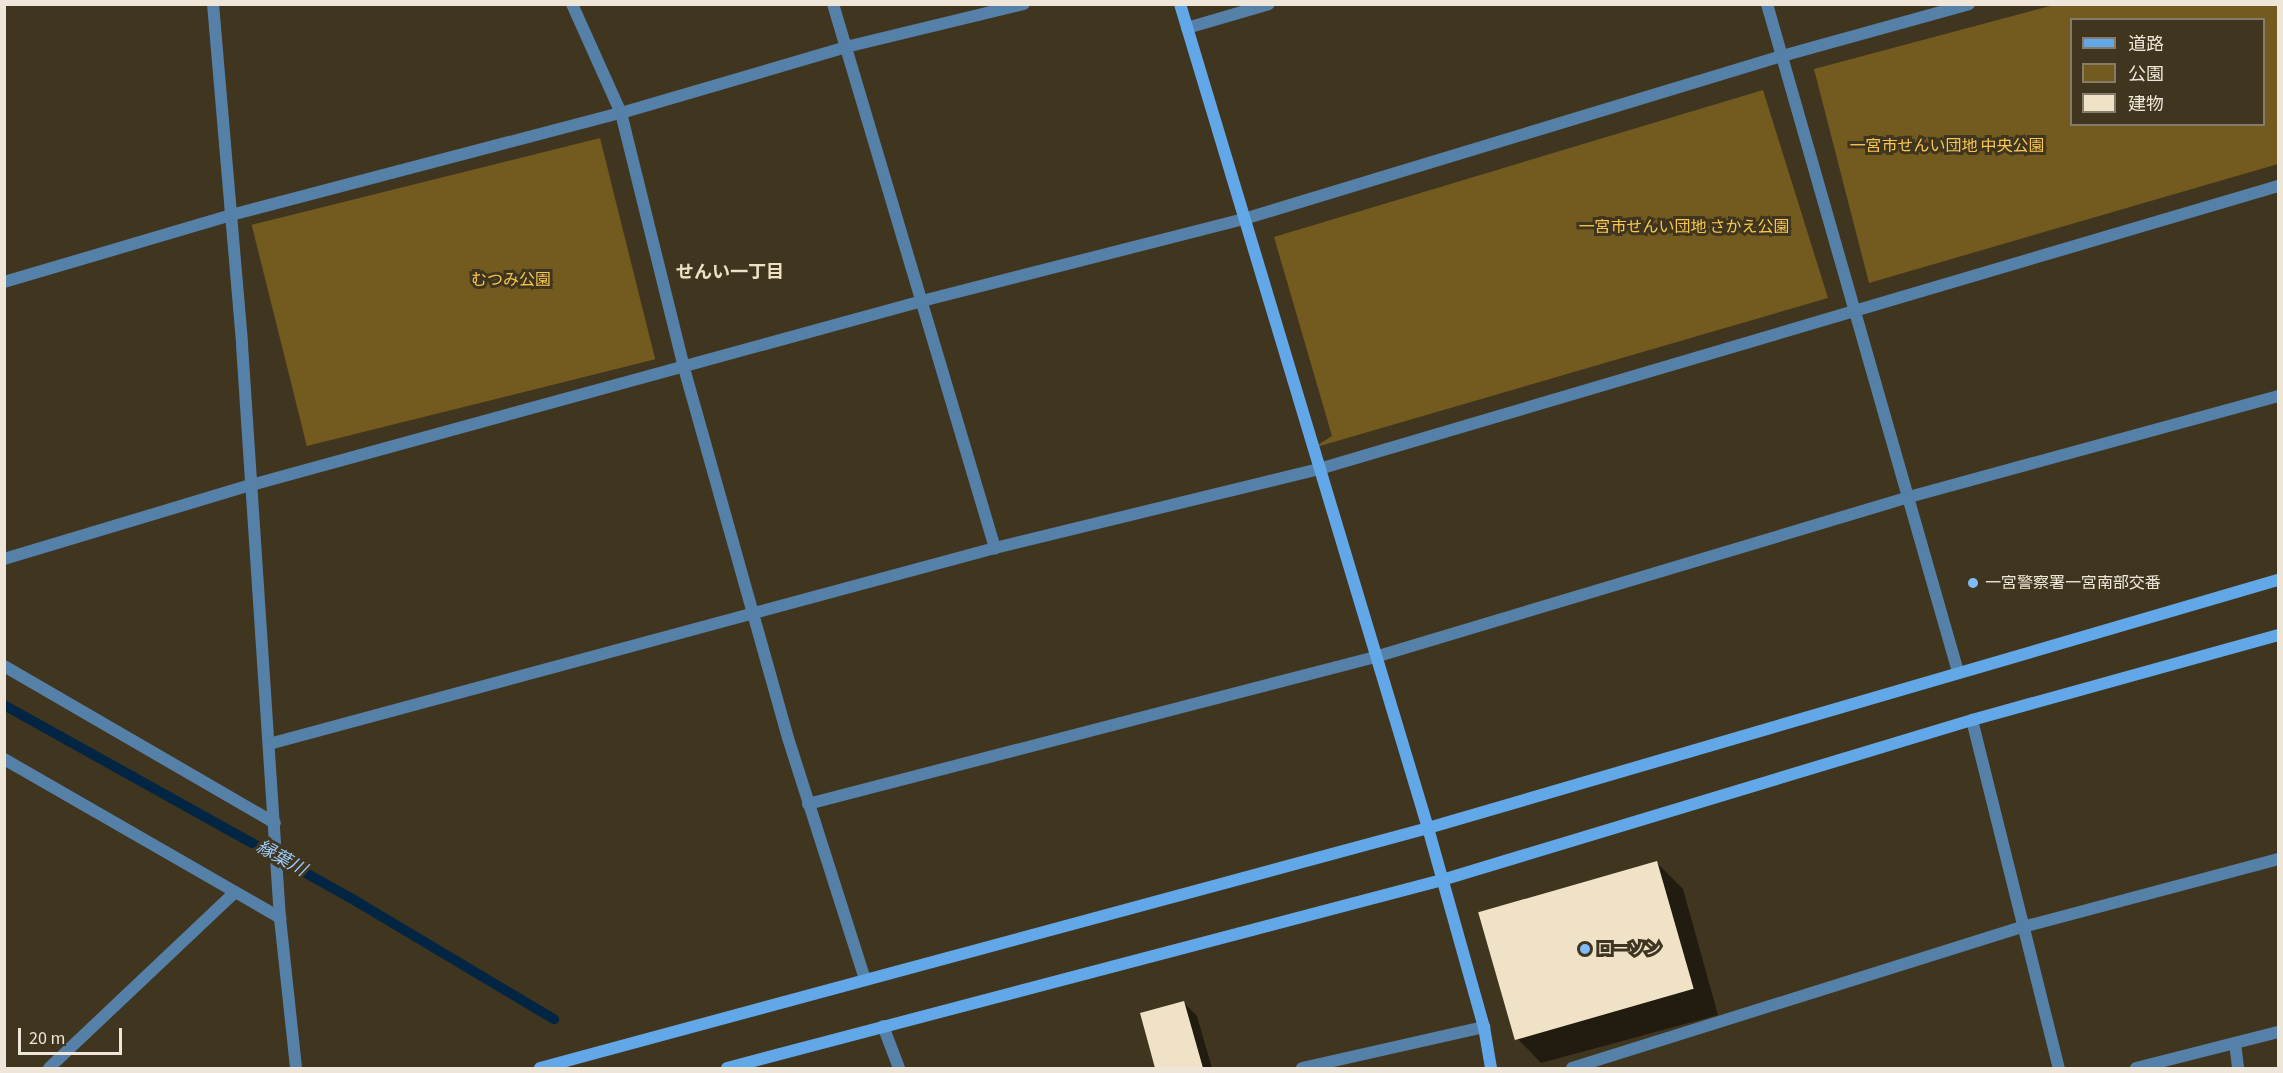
<!DOCTYPE html>
<meta charset="utf-8">
<style>
body{margin:0}
#map{position:relative;width:2283px;height:1073px;overflow:hidden;background:#40351f;font-family:"Source Sans 3","Noto Sans JP",sans-serif}
div>[style]{position:absolute}
.green>*{inset:0;background:#735a1e;transform-origin:0 0}
.shadow>*{inset:0;background:#0007}
.stream>*{height:10px;margin:-5px;padding:0 5px;transform-origin:5px;border-radius:5px;background:#012542}
.building>*{inset:0;background:#efe2c7;transform-origin:0 0}
.street>*{height:12px;margin:-6px;padding:0 6px;transform-origin:6px;border-radius:6px;background:#5580a8}
.secondary>*{height:12px;margin:-6px;padding:0 6px;transform-origin:6px;border-radius:6px;background:#62a8e8}
.dots>*{width:16px;height:16px;translate:-50% -50%;box-sizing:border-box;border:3px solid #40351f;border-radius:50%}
span{translate:-50% -50%;white-space:nowrap;text-align:center;line-height:1.15;-webkit-text-stroke:6px #40351f;paint-order:stroke}
.park-label{font-size:16px;color:#f8c750}
.poi-label{font-size:16px;color:#ede6d9}
.left{translate:0 -50%;text-align:left}
.neighbourhood-label{font-size:18px;color:#ede1c5;font-weight:700}
.water-label{font-size:18px;color:#99ccfc;font-style:italic}
.frame{position:absolute;inset:0;border:6px solid #ede6d9;pointer-events:none}
.legend{position:absolute;left:2070px;top:18px;width:195px;height:108px;box-sizing:border-box;background:#40351f;border:2px solid #857c69;margin:0;padding:8px 10px;list-style:none;font-size:18px;color:#ede6d9}
.legend li{display:flex;align-items:center;gap:12px;height:30px}
.legend b{width:30px;border:2px solid #857c69}
.scale{position:absolute;left:18px;top:1028px;width:104px;height:27px;box-sizing:border-box;border:3px solid #ede6d9;border-top:0;padding-left:8px;font-size:18px;line-height:21px;white-space:nowrap;color:#ede6d9;-webkit-text-stroke:4px #40351f;paint-order:stroke}
</style>
<div id="map">
<div class="green">
<div style="clip-path:polygon(evenodd,2054px 5px,2278px 5px,2278px 164px,1869px 283px,1814px 69px,2054px 5px,2072px 20px,2264px 20px,2264px 124px,2072px 124px,2072px 20px)"></div>
<div style="clip-path:polygon(1763px 90px,1828px 298px,1313px 448px,1332px 436px,1274px 237px)"></div>
<div style="left:600px;top:138px;width:228px;height:359px;rotate:76deg"></div>
</div>
<div class="shadow">
<div style="clip-path:polygon(1657px 863px,1683px 889px,1718px 1015px,1541px 1063px,1515px 1036px)"></div>
<div style="clip-path:polygon(1183px 1002px,1197px 1016px,1212px 1068px,1157px 1068px,1142px 1014px)"></div>
</div>
<div class="stream">
<div style="left:4px;top:705px;width:401px;rotate:29.1deg"></div>
<div style="left:354px;top:900px;width:233px;rotate:30.8deg"></div>
</div>
<div class="building">
<div style="left:1657px;top:861px;width:133px;height:186px;rotate:74deg"></div>
<div style="clip-path:polygon(1184px 1001px,1203px 1068px,1155px 1068px,1140px 1013px)"></div>
</div>
<div class="street">
<div style="left:213px;top:4px;width:342px;rotate:85.1deg"></div>
<div style="left:242px;top:345px;width:574px;rotate:86.21deg"></div>
<div style="left:280px;top:918px;width:151px;rotate:83.9deg"></div>
<div style="left:572px;top:4px;width:120px;rotate:65.8deg"></div>
<div style="left:621px;top:113px;width:263px;rotate:76.1deg"></div>
<div style="left:684px;top:368px;width:384px;rotate:74.3deg"></div>
<div style="left:788px;top:738px;width:254px;rotate:72.3deg"></div>
<div style="left:833px;top:4px;width:568px;rotate:73.42deg"></div>
<div style="left:1767px;top:4px;width:695px;rotate:74.04deg"></div>
<div style="left:1187px;top:28px;width:85px;rotate:-16.3deg"></div>
<div style="left:4px;top:282px;width:237px;rotate:-16.4deg"></div>
<div style="left:231px;top:215px;width:403px;rotate:-14.7deg"></div>
<div style="left:621px;top:113px;width:234px;rotate:-16.3deg"></div>
<div style="left:846px;top:47px;width:183px;rotate:-13.6deg"></div>
<div style="left:4px;top:559px;width:258px;rotate:-16.7deg"></div>
<div style="left:251px;top:485px;width:696px;rotate:-15.33deg"></div>
<div style="left:922px;top:301px;width:332px;rotate:-14.3deg"></div>
<div style="left:1244px;top:219px;width:562px;rotate:-16.86deg"></div>
<div style="left:1782px;top:56px;width:194px;rotate:-15.5deg"></div>
<div style="left:4px;top:666px;width:313px;rotate:30.1deg"></div>
<div style="left:1972px;top:720px;width:359px;rotate:76deg"></div>
<div style="left:269px;top:744px;width:752px;rotate:-15.11deg"></div>
<div style="left:995px;top:548px;width:333px;rotate:-13.7deg"></div>
<div style="left:1319px;top:469px;width:1000px;rotate:-16.44deg"></div>
<div style="left:4px;top:759px;width:319px;rotate:29.9deg"></div>
<div style="left:808px;top:804px;width:586px;rotate:-14.53deg"></div>
<div style="left:1375px;top:657px;width:557px;rotate:-16.68deg"></div>
<div style="left:1909px;top:497px;width:383px;rotate:-15.3deg"></div>
<div style="left:883px;top:1026px;width:45px;rotate:69.1deg"></div>
<div style="left:2235px;top:1043px;width:25px;rotate:83deg"></div>
<div style="left:49px;top:1068px;width:256px;rotate:-43.4deg"></div>
<div style="left:1302px;top:1068px;width:187px;rotate:-12.7deg"></div>
<div style="left:1572px;top:1068px;width:473px;rotate:-17.4deg"></div>
<div style="left:2023px;top:927px;width:264px;rotate:-14.9deg"></div>
<div style="left:2136px;top:1068px;width:146px;rotate:-14.2deg"></div>
</div>
<div class="secondary">
<div style="left:1180px;top:4px;width:861px;rotate:73.25deg"></div>
<div style="left:1428px;top:828px;width:207px;rotate:74.3deg"></div>
<div style="left:1484px;top:1027px;width:42px;rotate:80.3deg"></div>
<div style="left:540px;top:1068px;width:920px;rotate:-15.12deg"></div>
<div style="left:1428px;top:828px;width:885px;rotate:-16.27deg"></div>
<div style="left:727px;top:1068px;width:739px;rotate:-14.73deg"></div>
<div style="left:1442px;top:880px;width:554px;rotate:-16.8deg"></div>
<div style="left:1972px;top:720px;width:318px;rotate:-15.5deg"></div>
</div>
<div class="dots">
<div style="left:1973px;top:583px;background:#7ebdf9"></div>
<div style="left:1585px;top:949px;background:#7ebdf9"></div>
</div>
<div class="park-label">
<span style="left:1947px;top:146px">一宮市せんい団地 中央公園</span>
<span style="left:1684px;top:227px">一宮市せんい団地 さかえ公園</span>
<span style="left:511px;top:280px">むつみ公園</span>
</div>
<div class="poi-label">
<span class="left" style="left:1985px;top:583px">一宮警察署一宮南部交番</span>
<span class="left" style="left:1597px;top:949px">ローソン</span>
</div>
<div class="neighbourhood-label">
<span style="left:730px;top:273px">せんい一丁目</span>
</div>
<div class="water-label">
<span style="left:281px;top:859px;rotate:29deg">縁葉川</span>
</div>
<div class="frame"></div>
<ul class="legend">
<li><b style="height:8px;background:#62a8e8"></b>道路</li>
<li><b style="height:16px;background:#735a1e"></b>公園</li>
<li><b style="height:16px;background:#efe2c7"></b>建物</li>
</ul>
<div class="scale">20 m</div>
</div>
